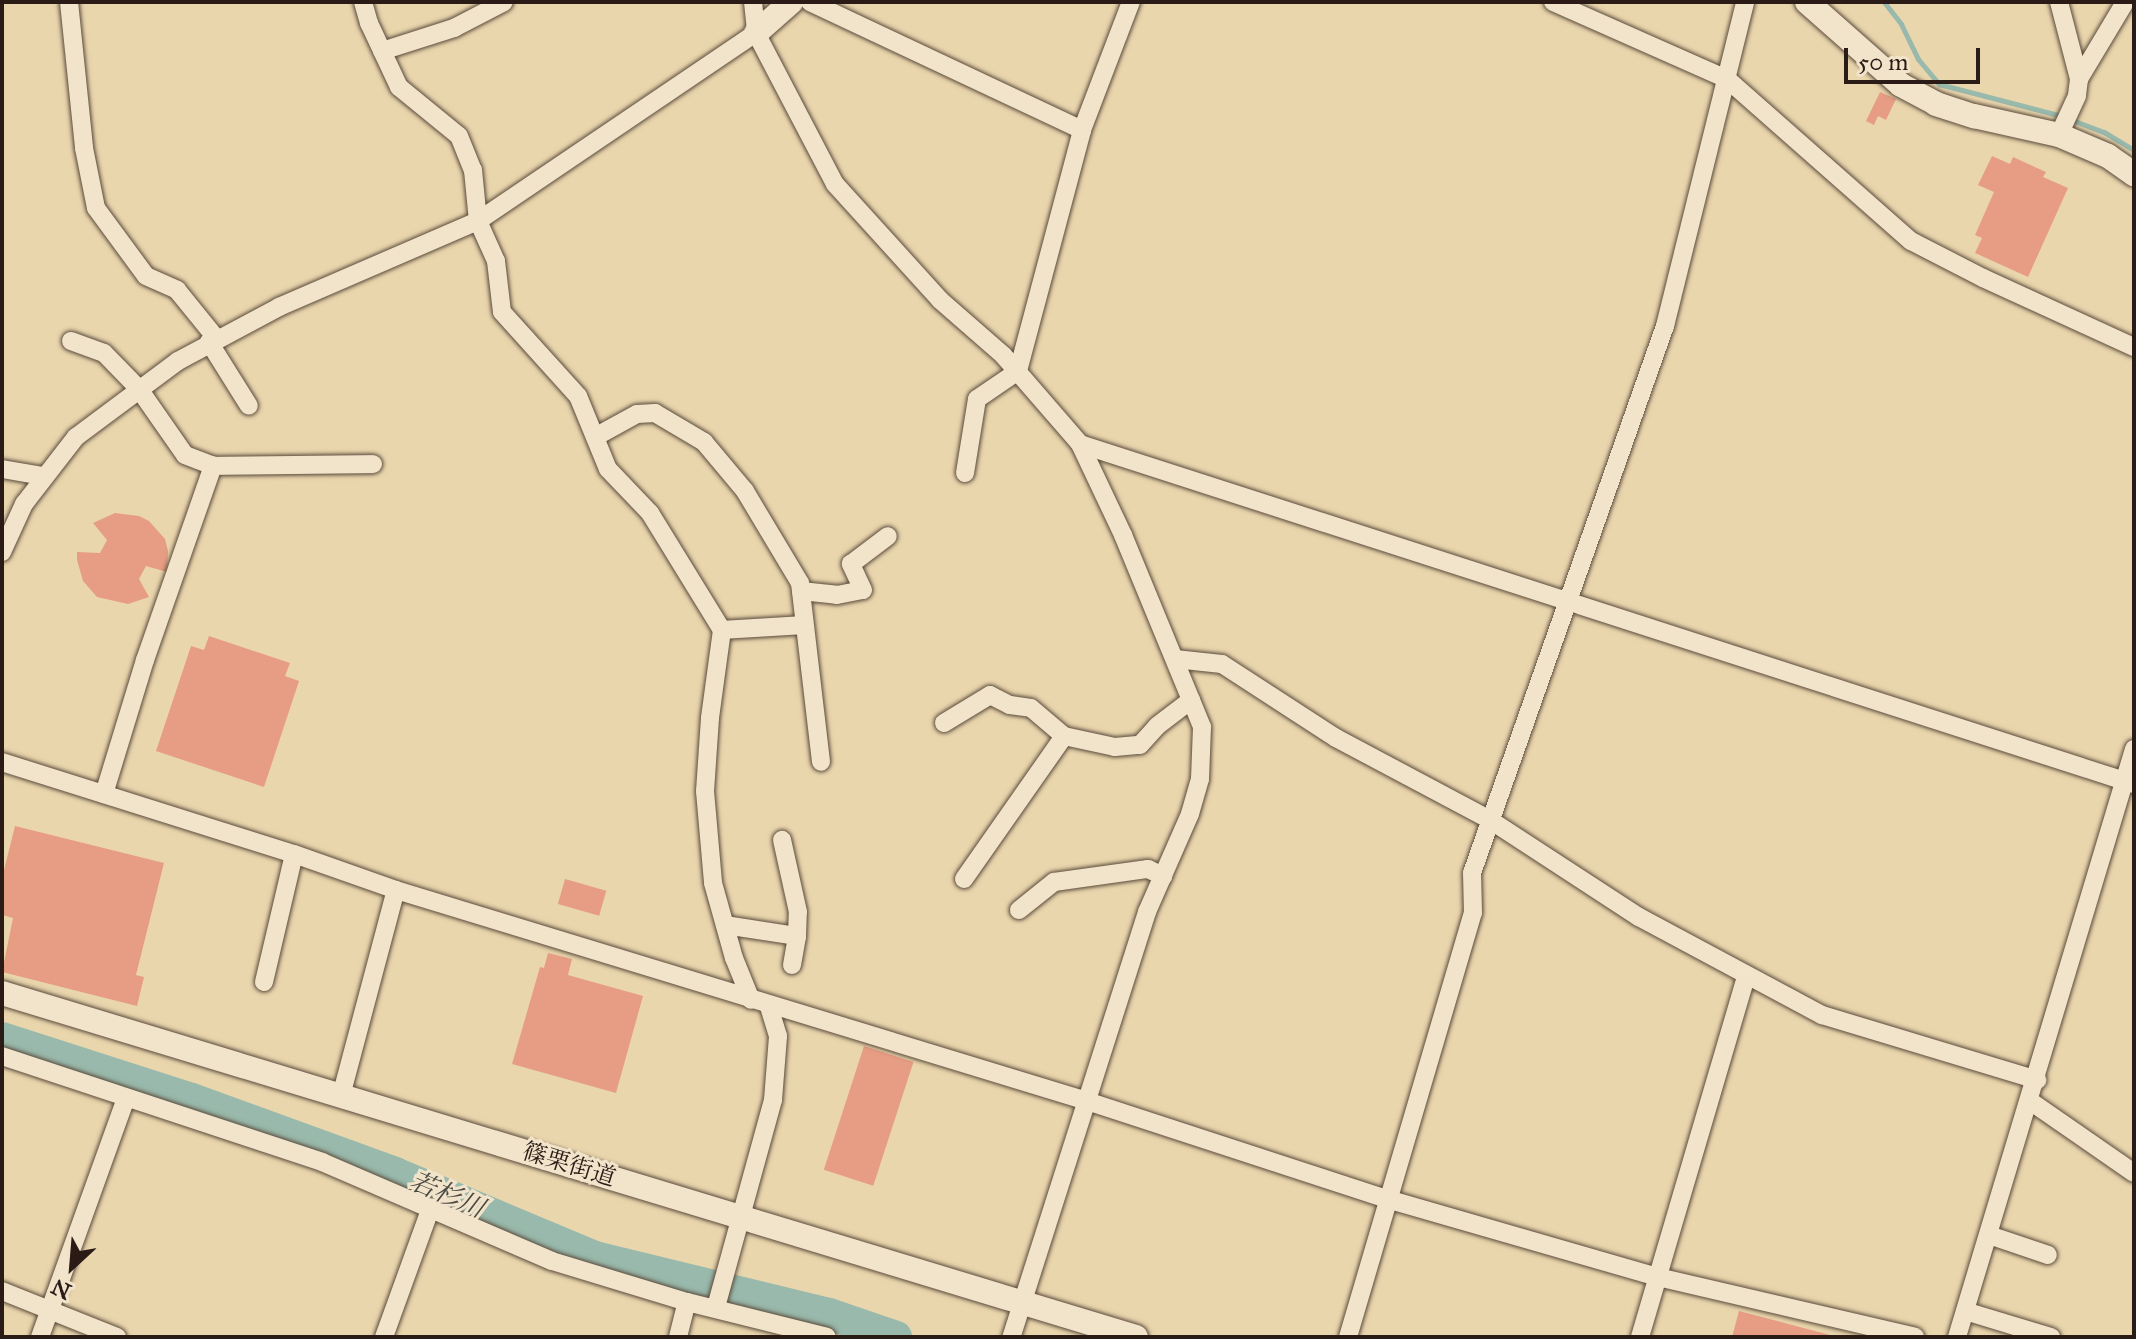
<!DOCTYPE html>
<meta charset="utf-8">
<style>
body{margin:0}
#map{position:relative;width:2136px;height:1339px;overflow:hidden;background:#ead6ad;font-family:"IM FELL Great Primer","Noto Serif JP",serif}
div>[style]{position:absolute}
.stream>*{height:5px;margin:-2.5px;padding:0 2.5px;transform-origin:2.5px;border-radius:2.5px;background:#98b9ab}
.river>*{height:32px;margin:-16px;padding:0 16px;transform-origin:16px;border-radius:16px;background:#98b9ab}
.building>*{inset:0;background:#e69d83;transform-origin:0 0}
.roads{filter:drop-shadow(0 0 2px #5a4a3c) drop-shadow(0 0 2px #5a4a3c)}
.street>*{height:18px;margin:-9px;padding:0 9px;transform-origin:9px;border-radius:9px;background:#f1e4ca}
.secondary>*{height:24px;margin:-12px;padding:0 12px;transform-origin:12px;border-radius:12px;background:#f1e4ca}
span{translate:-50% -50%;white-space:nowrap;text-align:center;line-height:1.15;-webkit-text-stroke:6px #f1e4ca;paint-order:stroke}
.street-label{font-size:24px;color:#2a1b16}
.water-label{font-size:26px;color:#4b4a43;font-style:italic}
.frame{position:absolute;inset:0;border:4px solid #2a1b16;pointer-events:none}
.north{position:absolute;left:32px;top:1227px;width:80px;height:80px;-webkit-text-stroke:6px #f1e4ca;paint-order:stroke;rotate:206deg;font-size:22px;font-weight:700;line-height:32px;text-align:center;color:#2a1b16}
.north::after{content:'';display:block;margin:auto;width:28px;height:36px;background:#2a1b16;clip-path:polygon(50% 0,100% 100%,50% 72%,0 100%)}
.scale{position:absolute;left:1844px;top:48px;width:136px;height:36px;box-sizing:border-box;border:4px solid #2a1b16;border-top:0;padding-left:10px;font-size:24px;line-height:28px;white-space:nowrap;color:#2a1b16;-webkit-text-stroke:6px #f1e4ca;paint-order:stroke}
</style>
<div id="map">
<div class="stream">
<div style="left:1884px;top:2px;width:28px;rotate:52deg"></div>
<div style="left:1901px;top:24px;width:39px;rotate:64deg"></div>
<div style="left:1918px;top:59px;width:33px;rotate:50deg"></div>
<div style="left:1939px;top:84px;width:127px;rotate:14.6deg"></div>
<div style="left:2072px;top:120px;width:34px;rotate:21deg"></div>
<div style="left:2104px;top:132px;width:35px;rotate:31deg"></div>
</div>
<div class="river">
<div style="left:2px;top:1038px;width:200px;rotate:17.8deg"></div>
<div style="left:192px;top:1099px;width:216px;rotate:20deg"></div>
<div style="left:395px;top:1173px;width:217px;rotate:22.8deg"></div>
<div style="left:595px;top:1257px;width:241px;rotate:13.7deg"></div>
<div style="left:829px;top:1314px;width:71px;rotate:18.9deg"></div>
</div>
<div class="building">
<div style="clip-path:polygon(1880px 92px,1896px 99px,1886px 120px,1878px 116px,1874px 125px,1866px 121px)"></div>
<div style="clip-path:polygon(1992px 156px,2010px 164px,2013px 157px,2046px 172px,2043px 177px,2068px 188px,2028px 277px,1975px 253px,1982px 238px,1975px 235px,1994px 192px,1978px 185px)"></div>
<div style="clip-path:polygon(115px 513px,139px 516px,149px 521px,165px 539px,168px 551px,167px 572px,146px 566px,139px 579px,149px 597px,128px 604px,97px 597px,83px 581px,77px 560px,77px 552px,100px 553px,107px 540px,93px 523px)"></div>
<div style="clip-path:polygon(209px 636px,290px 663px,285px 676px,299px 681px,264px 787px,156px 751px,191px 646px,204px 650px)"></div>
<div style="clip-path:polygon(15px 826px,164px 863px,136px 975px,144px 977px,137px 1006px,2px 972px,13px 918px,2px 915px,2px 878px)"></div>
<div style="left:565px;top:879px;width:43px;height:26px;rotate:16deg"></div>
<div style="clip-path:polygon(548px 953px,572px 959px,568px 975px,643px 996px,616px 1093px,512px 1064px,540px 967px,544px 968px)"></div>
<div style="left:864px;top:1046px;width:52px;height:130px;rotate:18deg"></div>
<div style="clip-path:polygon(1739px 1311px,1834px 1336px,1834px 1337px,1732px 1337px)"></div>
</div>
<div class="roads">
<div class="street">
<div style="left:69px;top:2px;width:147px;rotate:84.1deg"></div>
<div style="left:84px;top:148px;width:61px;rotate:78.7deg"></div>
<div style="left:96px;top:208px;width:84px;rotate:53.7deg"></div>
<div style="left:146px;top:276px;width:34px;rotate:24deg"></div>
<div style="left:177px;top:290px;width:62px;rotate:50.9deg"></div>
<div style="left:363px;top:2px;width:22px;rotate:74deg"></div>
<div style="left:369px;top:23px;width:71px;rotate:64.9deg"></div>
<div style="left:399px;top:87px;width:77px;rotate:39.2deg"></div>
<div style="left:459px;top:136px;width:37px;rotate:68deg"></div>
<div style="left:473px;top:170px;width:51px;rotate:84.4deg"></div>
<div style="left:478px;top:221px;width:44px;rotate:65.8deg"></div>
<div style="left:496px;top:261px;width:51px;rotate:83.3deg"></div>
<div style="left:502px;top:312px;width:113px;rotate:47.9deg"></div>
<div style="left:578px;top:396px;width:79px;rotate:67.7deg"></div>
<div style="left:608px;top:469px;width:61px;rotate:46.3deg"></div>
<div style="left:650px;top:513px;width:137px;rotate:58.4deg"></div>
<div style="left:722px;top:630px;width:89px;rotate:97.8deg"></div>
<div style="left:710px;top:718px;width:73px;rotate:93.9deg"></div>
<div style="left:705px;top:791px;width:92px;rotate:85deg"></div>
<div style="left:713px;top:883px;width:78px;rotate:74.4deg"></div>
<div style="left:734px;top:958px;width:45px;rotate:68deg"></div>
<div style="left:753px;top:2px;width:31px;rotate:84deg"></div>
<div style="left:756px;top:33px;width:170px;rotate:62.4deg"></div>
<div style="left:835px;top:184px;width:156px;rotate:47.8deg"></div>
<div style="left:940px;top:300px;width:84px;rotate:41.1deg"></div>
<div style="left:1003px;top:355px;width:118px;rotate:49.1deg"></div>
<div style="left:1080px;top:444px;width:101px;rotate:64.7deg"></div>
<div style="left:1123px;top:535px;width:208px;rotate:67.6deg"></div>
<div style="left:1202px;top:727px;width:52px;rotate:92.2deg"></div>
<div style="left:1200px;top:779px;width:36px;rotate:106deg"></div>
<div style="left:1190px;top:814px;width:107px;rotate:113.7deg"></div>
<div style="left:1147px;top:912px;width:446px;rotate:107.7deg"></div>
<div style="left:810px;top:2px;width:301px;rotate:25.2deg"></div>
<div style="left:1553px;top:2px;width:190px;rotate:23.9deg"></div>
<div style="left:1727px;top:79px;width:245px;rotate:41.4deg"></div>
<div style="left:1911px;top:241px;width:81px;rotate:27.2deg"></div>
<div style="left:1983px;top:278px;width:166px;rotate:24.6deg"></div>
<div style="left:2059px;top:2px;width:80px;rotate:75.4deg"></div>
<div style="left:2079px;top:79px;width:17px;rotate:97deg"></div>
<div style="left:2077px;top:96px;width:43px;rotate:114.8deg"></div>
<div style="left:382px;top:51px;width:76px;rotate:-17.7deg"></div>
<div style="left:454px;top:28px;width:56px;rotate:-27.5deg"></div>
<div style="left:2079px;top:79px;width:90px;rotate:-59.1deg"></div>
<div style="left:71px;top:341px;width:35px;rotate:20deg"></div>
<div style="left:104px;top:353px;width:50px;rotate:45.8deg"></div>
<div style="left:139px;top:389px;width:80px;rotate:55.1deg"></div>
<div style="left:185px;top:455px;width:30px;rotate:21deg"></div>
<div style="left:209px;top:342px;width:75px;rotate:58deg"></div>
<div style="left:595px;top:437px;width:48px;rotate:-28.7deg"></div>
<div style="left:637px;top:414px;width:18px;rotate:-3deg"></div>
<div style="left:655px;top:413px;width:57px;rotate:30.6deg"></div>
<div style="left:704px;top:442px;width:64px;rotate:50.1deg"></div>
<div style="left:745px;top:491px;width:107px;rotate:59.1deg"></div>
<div style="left:800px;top:583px;width:180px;rotate:83.3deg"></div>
<div style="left:1080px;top:444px;width:1107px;rotate:17.88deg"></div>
<div style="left:2px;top:469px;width:42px;rotate:9.7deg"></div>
<div style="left:965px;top:473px;width:75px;rotate:-80.8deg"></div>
<div style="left:977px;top:399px;width:50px;rotate:-34.3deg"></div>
<div style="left:1018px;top:371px;width:249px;rotate:-75.1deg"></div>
<div style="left:1082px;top:130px;width:137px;rotate:-69.1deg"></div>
<div style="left:2px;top:552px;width:53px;rotate:-65.4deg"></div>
<div style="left:24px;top:504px;width:85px;rotate:-52.2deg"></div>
<div style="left:76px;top:437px;width:127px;rotate:-36.7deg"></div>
<div style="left:178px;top:361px;width:115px;rotate:-28.1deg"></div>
<div style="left:279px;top:307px;width:217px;rotate:-23.4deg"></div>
<div style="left:478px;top:221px;width:336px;rotate:-34.1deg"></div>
<div style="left:801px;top:591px;width:36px;rotate:6deg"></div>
<div style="left:837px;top:595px;width:26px;rotate:-11deg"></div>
<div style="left:863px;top:590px;width:29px;rotate:-115deg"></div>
<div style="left:851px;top:564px;width:46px;rotate:-37.1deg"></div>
<div style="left:722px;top:630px;width:82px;rotate:-3.5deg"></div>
<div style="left:1175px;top:659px;width:47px;rotate:6.1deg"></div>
<div style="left:1222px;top:664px;width:136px;rotate:33deg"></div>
<div style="left:1336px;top:738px;width:174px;rotate:28deg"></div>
<div style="left:1490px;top:820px;width:178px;rotate:33.1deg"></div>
<div style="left:1639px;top:917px;width:208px;rotate:28.2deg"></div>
<div style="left:1822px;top:1015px;width:225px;rotate:16.8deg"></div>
<div style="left:944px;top:723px;width:54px;rotate:-31.3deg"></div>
<div style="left:990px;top:695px;width:22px;rotate:27deg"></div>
<div style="left:1010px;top:705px;width:21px;rotate:8deg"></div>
<div style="left:1031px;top:708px;width:43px;rotate:40.3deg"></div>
<div style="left:1064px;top:736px;width:52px;rotate:12.2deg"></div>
<div style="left:1115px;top:747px;width:25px;rotate:-5deg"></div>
<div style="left:1140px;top:745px;width:25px;rotate:-48deg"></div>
<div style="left:1157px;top:726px;width:43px;rotate:-37.4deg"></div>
<div style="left:2px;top:762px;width:306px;rotate:17.5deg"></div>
<div style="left:294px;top:854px;width:108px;rotate:19.4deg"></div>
<div style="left:396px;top:890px;width:722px;rotate:16.98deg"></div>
<div style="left:1087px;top:1101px;width:316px;rotate:18.1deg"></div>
<div style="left:1387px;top:1199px;width:282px;rotate:16.1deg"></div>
<div style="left:1658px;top:1277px;width:264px;rotate:13.1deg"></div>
<div style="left:104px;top:794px;width:140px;rotate:-73deg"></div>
<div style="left:145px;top:660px;width:206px;rotate:-70.7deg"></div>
<div style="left:213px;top:466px;width:160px;rotate:-0.7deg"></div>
<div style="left:964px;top:879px;width:174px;rotate:-55deg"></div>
<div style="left:1019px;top:910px;width:45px;rotate:-38.7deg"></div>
<div style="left:1054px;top:882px;width:95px;rotate:-7.9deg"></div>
<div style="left:1148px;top:869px;width:17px;rotate:25deg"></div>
<div style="left:725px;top:925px;width:73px;rotate:8.7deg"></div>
<div style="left:797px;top:936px;width:24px;rotate:-88deg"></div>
<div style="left:798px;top:912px;width:74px;rotate:-102.5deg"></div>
<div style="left:792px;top:965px;width:29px;rotate:-80deg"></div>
<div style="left:264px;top:982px;width:131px;rotate:-76.8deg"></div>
<div style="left:2px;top:1056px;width:337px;rotate:18.3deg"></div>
<div style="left:322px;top:1162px;width:250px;rotate:23.3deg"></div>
<div style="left:552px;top:1261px;width:141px;rotate:16.9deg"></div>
<div style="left:687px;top:1302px;width:144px;rotate:14deg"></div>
<div style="left:341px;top:1096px;width:213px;rotate:-75.1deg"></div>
<div style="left:2030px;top:1101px;width:126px;rotate:34.7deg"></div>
<div style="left:1989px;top:1235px;width:62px;rotate:18.7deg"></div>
<div style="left:2px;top:1291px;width:124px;rotate:21.8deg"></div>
<div style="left:716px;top:1307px;width:215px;rotate:-74.6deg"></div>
<div style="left:773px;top:1100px;width:64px;rotate:-85.5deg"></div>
<div style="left:778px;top:1036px;width:31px;rotate:-107deg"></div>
<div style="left:1965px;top:1311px;width:90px;rotate:16.8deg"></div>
<div style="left:40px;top:1337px;width:254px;rotate:-70.2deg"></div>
<div style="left:384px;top:1337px;width:138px;rotate:-70.1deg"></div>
<div style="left:678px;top:1337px;width:36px;rotate:-76deg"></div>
<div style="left:1348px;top:1337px;width:442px;rotate:-73.6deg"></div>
<div style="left:1473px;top:913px;width:40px;rotate:-91.4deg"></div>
<div style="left:1472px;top:873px;width:580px;rotate:-70.57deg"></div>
<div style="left:1665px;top:326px;width:334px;rotate:-76.1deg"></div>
<div style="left:1640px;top:1337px;width:375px;rotate:-73.6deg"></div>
<div style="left:1957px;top:1337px;width:614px;rotate:-73.25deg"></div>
</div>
<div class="secondary">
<div style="left:1807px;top:2px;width:125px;rotate:41.4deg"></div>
<div style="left:1901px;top:85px;width:40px;rotate:28deg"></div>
<div style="left:1936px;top:104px;width:40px;rotate:18deg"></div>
<div style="left:1974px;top:116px;width:87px;rotate:12.6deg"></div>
<div style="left:2059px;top:135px;width:53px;rotate:23.2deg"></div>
<div style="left:2108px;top:156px;width:32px;rotate:35deg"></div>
<div style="left:756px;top:33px;width:47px;rotate:-41.5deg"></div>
<div style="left:2px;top:993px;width:1185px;rotate:16.88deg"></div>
</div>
</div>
<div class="street-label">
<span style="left:569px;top:1165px;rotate:17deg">篠栗街道</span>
</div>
<div class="water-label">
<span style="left:447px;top:1195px;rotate:23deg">若杉川</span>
</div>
<div class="frame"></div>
<div class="north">N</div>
<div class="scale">50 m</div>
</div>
